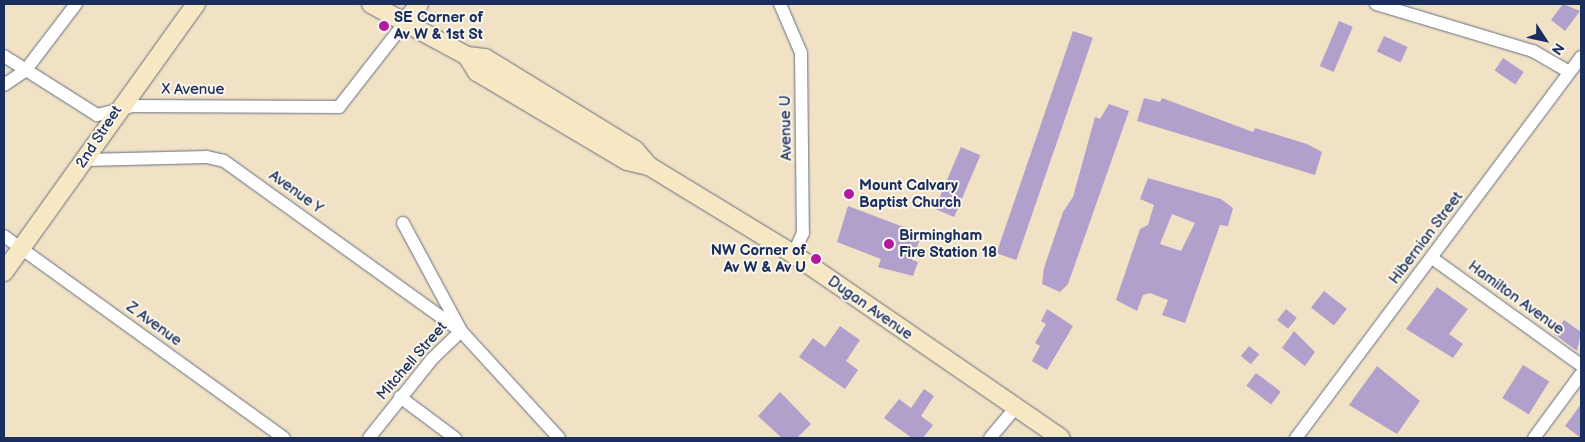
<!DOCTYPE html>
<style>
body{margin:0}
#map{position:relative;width:1585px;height:442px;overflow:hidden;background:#f1e2c5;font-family:"Balsamiq Sans",sans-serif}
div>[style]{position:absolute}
.building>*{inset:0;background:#b19fcc;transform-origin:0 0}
.roads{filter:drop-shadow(0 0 1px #666e82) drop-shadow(0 0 1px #666e82)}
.street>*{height:12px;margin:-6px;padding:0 6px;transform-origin:6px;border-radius:6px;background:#fff}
.secondary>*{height:18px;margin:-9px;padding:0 9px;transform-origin:9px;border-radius:9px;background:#f7e8c3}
.dots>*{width:14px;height:14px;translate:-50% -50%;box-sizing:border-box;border:2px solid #fbf7ec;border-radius:50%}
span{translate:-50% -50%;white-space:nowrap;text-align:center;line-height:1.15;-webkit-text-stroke:4px #fbf7ec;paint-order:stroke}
.poi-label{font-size:15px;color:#1b2f5e;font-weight:700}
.left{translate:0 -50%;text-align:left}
.right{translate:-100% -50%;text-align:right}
.street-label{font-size:15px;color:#1b2f5e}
.frame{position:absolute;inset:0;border:5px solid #1b2f5e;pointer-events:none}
.north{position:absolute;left:1520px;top:15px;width:50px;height:50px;-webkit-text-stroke:4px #fbf7ec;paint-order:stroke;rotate:125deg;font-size:14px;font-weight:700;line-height:20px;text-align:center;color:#1b2f5e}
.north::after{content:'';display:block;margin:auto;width:18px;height:22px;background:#1b2f5e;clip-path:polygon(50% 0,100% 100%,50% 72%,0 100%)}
</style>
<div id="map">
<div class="building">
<div style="clip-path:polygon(1563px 4px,1580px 11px,1565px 31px,1551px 20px)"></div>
<div style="left:1339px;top:21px;width:15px;height:49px;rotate:23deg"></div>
<div style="left:1073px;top:31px;width:21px;height:235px;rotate:19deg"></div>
<div style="left:1384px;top:36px;width:26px;height:17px;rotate:25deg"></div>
<div style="left:1503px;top:58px;width:25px;height:15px;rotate:34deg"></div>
<div style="clip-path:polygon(1144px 98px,1160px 102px,1162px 98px,1253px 132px,1255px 128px,1307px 144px,1322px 152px,1315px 175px,1137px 121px)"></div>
<div style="clip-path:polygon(1109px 104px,1129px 111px,1068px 284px,1060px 292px,1042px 284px,1044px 268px,1063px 212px,1073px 197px,1095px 117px,1100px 119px)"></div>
<div style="left:961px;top:147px;width:21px;height:67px;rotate:23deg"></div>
<div style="clip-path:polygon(evenodd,1148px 178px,1221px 199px,1233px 208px,1228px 226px,1220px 225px,1185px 323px,1162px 315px,1168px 300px,1150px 293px,1143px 295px,1137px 311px,1116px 300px,1140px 229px,1148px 225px,1154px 205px,1140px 199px,1148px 178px,1172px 214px,1195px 223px,1181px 251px,1160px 244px,1172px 214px)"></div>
<div style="clip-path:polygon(848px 206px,922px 234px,912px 260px,918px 262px,913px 276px,878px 267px,881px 259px,837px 242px)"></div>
<div style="clip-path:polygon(1437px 287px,1468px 309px,1449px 334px,1463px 344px,1453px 358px,1406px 329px)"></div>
<div style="left:1324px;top:291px;width:29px;height:21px;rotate:38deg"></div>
<div style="clip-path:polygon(1047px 309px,1073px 326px,1047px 370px,1032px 361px,1040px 346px,1035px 343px,1046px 324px,1041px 321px)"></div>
<div style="left:1286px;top:309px;width:14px;height:14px;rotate:39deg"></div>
<div style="clip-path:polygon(1564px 320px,1581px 332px,1577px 351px,1554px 334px)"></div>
<div style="clip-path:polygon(840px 326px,860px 340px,846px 361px,858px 370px,845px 389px,799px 357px,813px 338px,825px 347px)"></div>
<div style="clip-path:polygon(1294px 331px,1315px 352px,1305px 366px,1282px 348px)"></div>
<div style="left:1249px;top:346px;width:13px;height:13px;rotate:39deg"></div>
<div style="left:1523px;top:365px;width:31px;height:39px;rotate:32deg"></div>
<div style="clip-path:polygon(1377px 366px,1420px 401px,1397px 434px,1349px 405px)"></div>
<div style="left:1256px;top:373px;width:31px;height:16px;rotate:37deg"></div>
<div style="clip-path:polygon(924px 389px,934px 396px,921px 416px,933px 425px,923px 438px,912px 438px,884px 418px,899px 399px,911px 408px)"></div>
<div style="clip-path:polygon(780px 392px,811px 424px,797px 438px,782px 438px,758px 416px)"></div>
<div style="clip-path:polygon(1581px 404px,1581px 438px,1565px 426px)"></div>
</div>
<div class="roads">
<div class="street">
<div style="left:780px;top:4px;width:53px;rotate:66.8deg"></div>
<div style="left:801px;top:53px;width:180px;rotate:89.4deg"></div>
<div style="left:803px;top:233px;width:23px;rotate:115deg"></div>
<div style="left:1376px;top:4px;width:164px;rotate:16.7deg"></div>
<div style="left:1533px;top:51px;width:39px;rotate:30deg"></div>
<div style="left:4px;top:56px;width:110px;rotate:32.4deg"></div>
<div style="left:97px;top:115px;width:36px;rotate:-14deg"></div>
<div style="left:132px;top:106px;width:207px;rotate:0.3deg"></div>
<div style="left:339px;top:107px;width:110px;rotate:-52deg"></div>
<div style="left:4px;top:85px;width:25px;rotate:-34deg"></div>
<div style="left:25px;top:71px;width:84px;rotate:-52.7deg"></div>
<div style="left:85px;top:160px;width:122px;rotate:-1.4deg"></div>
<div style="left:207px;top:157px;width:17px;rotate:13deg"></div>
<div style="left:224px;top:161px;width:292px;rotate:35.7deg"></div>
<div style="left:461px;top:331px;width:145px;rotate:47.5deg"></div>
<div style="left:403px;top:223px;width:120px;rotate:61.7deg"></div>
<div style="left:4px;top:236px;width:345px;rotate:35.8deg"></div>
<div style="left:1432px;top:258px;width:183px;rotate:35.7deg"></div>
<div style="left:400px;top:397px;width:69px;rotate:36.7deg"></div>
<div style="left:369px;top:438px;width:101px;rotate:-51.4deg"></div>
<div style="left:432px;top:359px;width:40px;rotate:-44deg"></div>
<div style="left:990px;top:438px;width:38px;rotate:-50deg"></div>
<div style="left:1296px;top:438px;width:476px;rotate:-53.2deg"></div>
<div style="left:1534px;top:438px;width:79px;rotate:-53.7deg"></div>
</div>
<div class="secondary">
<div style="left:371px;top:4px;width:109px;rotate:28.4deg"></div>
<div style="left:467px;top:56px;width:18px;rotate:6deg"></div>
<div style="left:485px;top:58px;width:176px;rotate:31.5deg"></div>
<div style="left:635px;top:150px;width:21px;rotate:49deg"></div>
<div style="left:407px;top:20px;width:20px;rotate:-53deg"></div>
<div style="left:467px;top:56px;width:19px;rotate:58deg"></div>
<div style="left:477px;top:72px;width:174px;rotate:30.7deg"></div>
<div style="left:627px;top:161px;width:23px;rotate:13deg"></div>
<div style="left:649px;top:166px;width:169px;rotate:31.4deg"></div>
<div style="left:793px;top:254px;width:325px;rotate:34.5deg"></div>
<div style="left:4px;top:272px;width:330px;rotate:-54.4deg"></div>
</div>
</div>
<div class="dots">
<div style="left:384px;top:26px;background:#b5179e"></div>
<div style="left:849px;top:194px;background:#b5179e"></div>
<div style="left:889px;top:244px;background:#b5179e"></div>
<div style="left:816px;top:259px;background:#b5179e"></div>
</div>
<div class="poi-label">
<span class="left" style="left:394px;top:26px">SE Corner of<br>Av W &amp; 1st St</span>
<span class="left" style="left:859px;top:194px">Mount Calvary<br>Baptist Church</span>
<span class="left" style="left:899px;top:244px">Birmingham<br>Fire Station 18</span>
<span class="right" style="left:806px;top:259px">NW Corner of<br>Av W &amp; Av U</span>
</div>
<div class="street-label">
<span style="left:193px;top:90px">X Avenue</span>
<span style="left:786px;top:128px;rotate:-91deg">Avenue U</span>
<span style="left:99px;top:137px;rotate:-57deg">2nd Street</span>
<span style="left:296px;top:192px;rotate:36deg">Avenue Y</span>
<span style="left:1426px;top:238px;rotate:-53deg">Hibernian Street</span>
<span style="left:1516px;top:298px;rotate:36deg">Hamilton Avenue</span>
<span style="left:870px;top:308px;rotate:35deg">Dugan Avenue</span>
<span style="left:154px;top:324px;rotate:36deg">Z Avenue</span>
<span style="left:412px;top:361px;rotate:-49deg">Mitchell Street</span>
</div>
<div class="frame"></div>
<div class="north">N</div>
</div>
